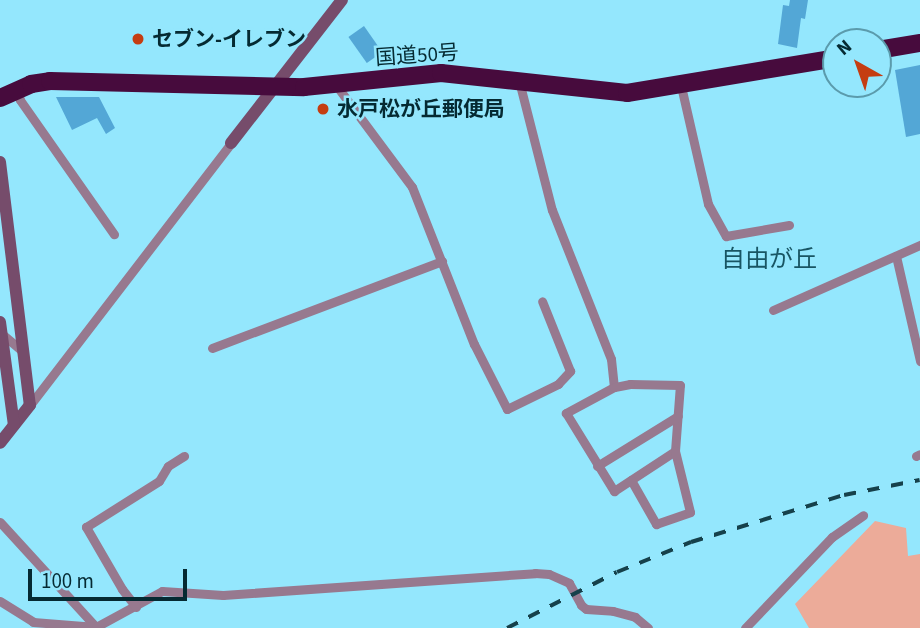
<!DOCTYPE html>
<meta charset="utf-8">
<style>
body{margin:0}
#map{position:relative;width:920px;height:628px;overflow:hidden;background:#94e7fd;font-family:"Source Sans 3","Noto Sans JP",sans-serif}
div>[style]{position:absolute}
.green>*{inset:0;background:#ecab99}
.building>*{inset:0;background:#53a7d6;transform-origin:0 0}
.street>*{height:9px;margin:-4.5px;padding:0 4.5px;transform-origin:4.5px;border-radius:4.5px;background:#97798f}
.secondary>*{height:12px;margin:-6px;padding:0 6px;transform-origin:6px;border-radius:6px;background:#764c6b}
.highway>*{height:18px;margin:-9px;padding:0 9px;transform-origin:9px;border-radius:9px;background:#470b3d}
.rail>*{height:3.5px;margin-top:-1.75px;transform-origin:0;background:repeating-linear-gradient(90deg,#16414b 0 12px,transparent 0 24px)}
.dots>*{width:19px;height:19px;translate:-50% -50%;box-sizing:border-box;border:4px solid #94e7fd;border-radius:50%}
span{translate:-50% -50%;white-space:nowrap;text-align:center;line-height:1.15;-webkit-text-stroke:5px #94e7fd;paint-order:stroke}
.poi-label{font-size:21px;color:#052a32;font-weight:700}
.left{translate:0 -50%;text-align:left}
.street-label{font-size:21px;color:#052a32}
.quarter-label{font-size:24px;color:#185563}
.north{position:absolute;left:822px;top:28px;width:70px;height:70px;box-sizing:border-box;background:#94e7fd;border:2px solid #5b9bac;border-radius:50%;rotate:320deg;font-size:19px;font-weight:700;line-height:28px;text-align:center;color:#052a32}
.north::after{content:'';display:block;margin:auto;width:24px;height:32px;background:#c53d11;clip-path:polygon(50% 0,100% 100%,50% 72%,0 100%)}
.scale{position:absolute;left:28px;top:569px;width:159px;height:32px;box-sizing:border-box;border:4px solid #052a32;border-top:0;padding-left:9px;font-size:21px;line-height:24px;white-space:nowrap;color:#052a32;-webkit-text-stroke:5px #94e7fd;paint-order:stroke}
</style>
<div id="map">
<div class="green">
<div style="clip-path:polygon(875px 521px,906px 528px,908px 556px,920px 554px,920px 628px,809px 628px,795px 604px)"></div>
</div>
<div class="building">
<div style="clip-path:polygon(790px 0,808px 0,805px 19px,801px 18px,797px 48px,778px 44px,783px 5px,789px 6px)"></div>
<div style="left:364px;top:26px;width:32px;height:19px;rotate:55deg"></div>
<div style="clip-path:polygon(920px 65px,920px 134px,906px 137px,895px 70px)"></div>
<div style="clip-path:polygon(56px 97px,99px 97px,115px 128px,106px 134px,97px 118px,72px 130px)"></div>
<div style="left:327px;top:101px;width:15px;height:10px;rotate:86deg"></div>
</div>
<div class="street">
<div style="left:519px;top:81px;width:133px;rotate:75.7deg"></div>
<div style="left:552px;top:210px;width:160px;rotate:68.4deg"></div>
<div style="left:611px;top:359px;width:28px;rotate:84deg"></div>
<div style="left:614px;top:387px;width:55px;rotate:151.6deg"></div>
<div style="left:566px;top:413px;width:92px;rotate:58.4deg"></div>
<div style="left:614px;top:491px;width:73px;rotate:-33.3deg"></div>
<div style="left:675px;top:451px;width:66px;rotate:-85.7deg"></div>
<div style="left:680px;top:385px;width:50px;rotate:-178.9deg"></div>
<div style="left:630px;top:384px;width:16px;rotate:169deg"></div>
<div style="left:336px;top:85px;width:127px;rotate:53.3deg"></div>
<div style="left:412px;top:187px;width:169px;rotate:68.5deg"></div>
<div style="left:474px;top:344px;width:73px;rotate:63.1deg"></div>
<div style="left:507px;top:409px;width:57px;rotate:-26.1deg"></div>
<div style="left:558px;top:384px;width:18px;rotate:-47deg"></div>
<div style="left:570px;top:371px;width:75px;rotate:-111.8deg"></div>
<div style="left:681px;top:86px;width:121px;rotate:77.1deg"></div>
<div style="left:708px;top:204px;width:37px;rotate:61deg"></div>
<div style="left:726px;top:236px;width:64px;rotate:-9.9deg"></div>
<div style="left:17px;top:90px;width:10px;rotate:73deg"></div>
<div style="left:20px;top:100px;width:164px;rotate:55deg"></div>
<div style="left:896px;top:256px;width:108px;rotate:77.1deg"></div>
<div style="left:773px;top:310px;width:161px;rotate:-23.9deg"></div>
<div style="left:2px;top:334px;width:26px;rotate:40deg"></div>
<div style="left:212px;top:348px;width:246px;rotate:-20.7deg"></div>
<div style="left:30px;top:405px;width:330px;rotate:-52.5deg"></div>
<div style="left:916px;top:456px;width:4px;rotate:-27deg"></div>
<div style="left:597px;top:466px;width:95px;rotate:-31.7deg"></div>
<div style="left:631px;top:480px;width:51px;rotate:60.4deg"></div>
<div style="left:656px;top:524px;width:36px;rotate:-19deg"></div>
<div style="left:690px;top:512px;width:63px;rotate:-103.8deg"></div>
<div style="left:0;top:522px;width:142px;rotate:47.6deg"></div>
<div style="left:0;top:601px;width:39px;rotate:32deg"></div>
<div style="left:33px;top:622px;width:63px;rotate:4.5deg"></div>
<div style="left:96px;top:627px;width:75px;rotate:-28.6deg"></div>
<div style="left:162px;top:591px;width:61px;rotate:3.8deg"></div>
<div style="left:223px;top:595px;width:313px;rotate:-4deg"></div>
<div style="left:535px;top:573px;width:14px;rotate:4deg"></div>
<div style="left:549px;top:574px;width:22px;rotate:24deg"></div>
<div style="left:569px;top:583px;width:25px;rotate:61deg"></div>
<div style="left:581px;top:605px;width:6px;rotate:39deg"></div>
<div style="left:586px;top:609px;width:27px;rotate:4deg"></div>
<div style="left:613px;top:611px;width:23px;rotate:15deg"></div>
<div style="left:635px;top:617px;width:17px;rotate:40deg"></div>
<div style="left:136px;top:607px;width:23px;rotate:-128deg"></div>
<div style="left:122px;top:589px;width:72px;rotate:-120.1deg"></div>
<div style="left:86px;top:527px;width:86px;rotate:-32.2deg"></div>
<div style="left:159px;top:481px;width:17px;rotate:-59deg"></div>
<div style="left:168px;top:466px;width:19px;rotate:-32deg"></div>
<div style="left:745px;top:628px;width:126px;rotate:-46.3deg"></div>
<div style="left:832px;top:537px;width:38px;rotate:-35deg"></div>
</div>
<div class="secondary">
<div style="left:231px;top:143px;width:181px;rotate:-52.2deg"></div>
<div style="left:0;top:162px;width:245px;rotate:83deg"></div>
<div style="left:30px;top:405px;width:48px;rotate:128.3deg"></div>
<div style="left:0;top:322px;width:104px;rotate:82.3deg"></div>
</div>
<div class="highway">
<div style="left:878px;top:50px;width:43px;rotate:-9.5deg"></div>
<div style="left:0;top:98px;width:34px;rotate:-24deg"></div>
<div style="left:31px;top:84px;width:19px;rotate:-9deg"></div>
<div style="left:50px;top:81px;width:254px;rotate:1.4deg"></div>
<div style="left:304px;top:87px;width:138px;rotate:-5.8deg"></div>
<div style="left:441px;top:73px;width:187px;rotate:6.1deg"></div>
<div style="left:627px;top:93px;width:212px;rotate:-9.5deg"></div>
</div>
<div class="rail">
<div style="left:507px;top:628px;width:123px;rotate:-27deg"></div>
<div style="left:617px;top:572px;width:80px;rotate:-22.1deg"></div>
<div style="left:691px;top:542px;width:160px;rotate:-17.1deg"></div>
<div style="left:844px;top:495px;width:77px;rotate:-11.2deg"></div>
</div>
<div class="dots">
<div style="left:138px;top:39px;background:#c53d11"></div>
<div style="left:323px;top:109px;background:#c53d11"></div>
</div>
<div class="poi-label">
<span class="left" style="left:152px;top:39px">セブン-イレブン</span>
<span class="left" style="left:337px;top:109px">水戸松が丘郵便局</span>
</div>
<div class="street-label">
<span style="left:417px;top:55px;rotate:-4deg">国道50号</span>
</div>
<div class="quarter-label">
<span style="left:769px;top:260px">自由が丘</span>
</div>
<div class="north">N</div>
<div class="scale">100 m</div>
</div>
